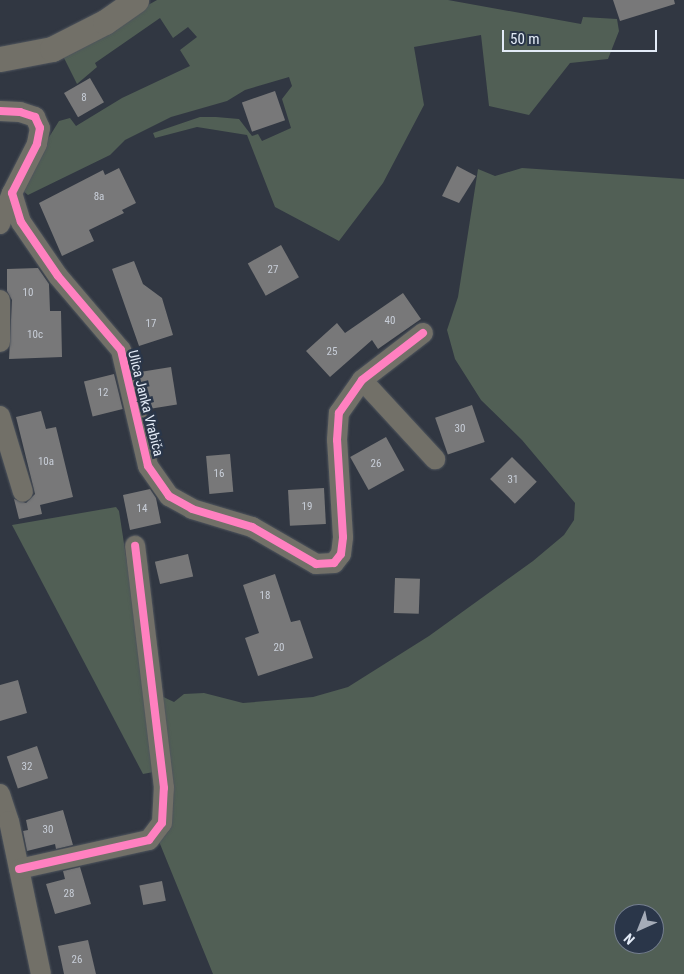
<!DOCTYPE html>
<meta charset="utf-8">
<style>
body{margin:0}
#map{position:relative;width:684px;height:974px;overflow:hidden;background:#313742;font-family:"Roboto Condensed",sans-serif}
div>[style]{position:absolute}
.green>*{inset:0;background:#515f55}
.building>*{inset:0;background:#787879;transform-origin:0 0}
.roads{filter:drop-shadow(0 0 1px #4f555d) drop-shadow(0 0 1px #4f555d)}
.minor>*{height:20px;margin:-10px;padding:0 10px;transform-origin:10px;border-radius:10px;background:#727068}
.tertiary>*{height:25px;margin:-12.5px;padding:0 12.5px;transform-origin:12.5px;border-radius:12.5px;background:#727068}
.cycleway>*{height:8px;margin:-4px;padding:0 4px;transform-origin:4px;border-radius:4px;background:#ff80c0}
span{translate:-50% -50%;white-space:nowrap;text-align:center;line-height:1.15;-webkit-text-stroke:5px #2a3649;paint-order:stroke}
.number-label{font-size:11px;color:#c8ced8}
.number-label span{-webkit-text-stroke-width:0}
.street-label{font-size:14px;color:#e3ebf7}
.north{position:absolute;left:614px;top:904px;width:50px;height:50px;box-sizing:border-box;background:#2a3649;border:1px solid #747e8f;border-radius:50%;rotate:224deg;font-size:14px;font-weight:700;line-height:20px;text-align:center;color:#e3ebf7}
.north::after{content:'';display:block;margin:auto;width:18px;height:22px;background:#a5acb8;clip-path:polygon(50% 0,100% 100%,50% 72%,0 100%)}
.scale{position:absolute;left:502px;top:30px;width:155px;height:22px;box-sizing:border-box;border:2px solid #e3ebf7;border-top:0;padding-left:6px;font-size:15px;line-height:18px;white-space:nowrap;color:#e3ebf7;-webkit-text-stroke:4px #2a3649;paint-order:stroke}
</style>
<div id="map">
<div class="green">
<div style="clip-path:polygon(157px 0,448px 0,581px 24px,583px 17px,617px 19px,619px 31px,608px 59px,570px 63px,529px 115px,489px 106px,481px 35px,414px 47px,424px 105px,383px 183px,339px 241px,275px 207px,247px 135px,197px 127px,155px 138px,153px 133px,200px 117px,216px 117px,239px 119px,252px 136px,258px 134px,262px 141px,291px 128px,282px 99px,292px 86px,289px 77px,245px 90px,227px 101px,171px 117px,125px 140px,110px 155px,28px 195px,22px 190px,22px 181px,59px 121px,70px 118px,76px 126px,122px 98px,190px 66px,180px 50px,197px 37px,188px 27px,173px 38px,160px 18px,95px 63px,97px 67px,77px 84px,62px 54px)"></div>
<div style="clip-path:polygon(evenodd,522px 168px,684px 179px,684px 974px,213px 974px,158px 839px,157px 694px,174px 702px,184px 694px,204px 693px,243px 703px,313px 697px,348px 687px,429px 636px,533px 561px,564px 535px,574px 520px,575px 503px,522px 440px,481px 400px,455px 359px,447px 330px,458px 297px,478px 169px,495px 176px,522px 168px,624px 914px,654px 914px,654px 944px,624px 944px,624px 914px)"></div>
<div style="clip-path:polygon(116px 507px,119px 511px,159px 771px,143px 774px,12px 525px)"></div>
</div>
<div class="building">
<div style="clip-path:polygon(613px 0,674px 0,675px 4px,620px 21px)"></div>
<div style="left:90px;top:78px;width:28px;height:30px;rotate:60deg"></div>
<div style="left:275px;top:91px;width:31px;height:35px;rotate:71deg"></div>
<div style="clip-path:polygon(457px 166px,476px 176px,459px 203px,442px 196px)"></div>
<div style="clip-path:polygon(119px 168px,136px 203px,122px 210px,124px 213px,89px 230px,94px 241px,62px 256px,39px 203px,103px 170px,105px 175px)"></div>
<div style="left:281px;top:245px;width:37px;height:38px;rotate:61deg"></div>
<div style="clip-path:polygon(134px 261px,143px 284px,162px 298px,173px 335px,139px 346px,112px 269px)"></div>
<div style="clip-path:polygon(38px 268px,49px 284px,50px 311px,61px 311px,62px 357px,9px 359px,12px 300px,7px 291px,7px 269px)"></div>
<div style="clip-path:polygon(403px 293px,421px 319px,378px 349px,372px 340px,330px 377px,306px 351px,337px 323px,345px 333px)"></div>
<div style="left:171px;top:367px;width:38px;height:33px;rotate:81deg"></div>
<div style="left:114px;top:374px;width:36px;height:31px;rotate:76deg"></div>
<div style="left:472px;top:405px;width:39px;height:39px;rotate:71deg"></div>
<div style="clip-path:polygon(41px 411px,46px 429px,56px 427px,73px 497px,40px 505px,42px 514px,19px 519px,14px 499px,26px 503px,35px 494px,16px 417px)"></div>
<div style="left:386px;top:437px;width:38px;height:41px;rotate:61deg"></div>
<div style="left:230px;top:454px;width:38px;height:24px;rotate:85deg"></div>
<div style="left:512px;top:457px;width:35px;height:31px;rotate:45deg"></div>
<div style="left:324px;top:488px;width:36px;height:36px;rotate:87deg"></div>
<div style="clip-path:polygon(150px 489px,156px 498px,161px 523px,130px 530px,123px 495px)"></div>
<div style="left:188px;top:554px;width:23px;height:34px;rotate:77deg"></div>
<div style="clip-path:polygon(275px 574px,291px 622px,300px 620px,313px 658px,258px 676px,245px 638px,259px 633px,243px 585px)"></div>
<div style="left:395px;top:578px;width:25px;height:35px;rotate:2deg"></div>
<div style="clip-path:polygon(18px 680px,27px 713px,0 721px,0 685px)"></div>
<div style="left:37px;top:746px;width:34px;height:32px;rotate:71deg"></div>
<div style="clip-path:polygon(63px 810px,73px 845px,56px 849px,55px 844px,27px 851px,23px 831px,28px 830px,26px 820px)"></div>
<div style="clip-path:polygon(80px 867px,91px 904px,55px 914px,46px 884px,65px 879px,63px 871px)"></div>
<div style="left:162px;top:881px;width:20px;height:23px;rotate:79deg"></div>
<div style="clip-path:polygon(88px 940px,96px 974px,64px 974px,58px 946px)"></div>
</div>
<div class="roads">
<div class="minor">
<div style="left:0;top:111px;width:20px;rotate:3deg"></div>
<div style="left:20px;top:112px;width:16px;rotate:18deg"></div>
<div style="left:35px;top:117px;width:12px;rotate:66deg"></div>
<div style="left:40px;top:128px;width:16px;rotate:101deg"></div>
<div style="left:37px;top:144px;width:55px;rotate:117deg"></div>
<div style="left:12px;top:193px;width:30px;rotate:73deg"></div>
<div style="left:21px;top:222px;width:65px;rotate:55.6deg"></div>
<div style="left:58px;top:276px;width:97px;rotate:49.6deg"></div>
<div style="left:121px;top:350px;width:119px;rotate:76.9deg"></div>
<div style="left:148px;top:466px;width:37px;rotate:55deg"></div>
<div style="left:169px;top:496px;width:26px;rotate:29deg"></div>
<div style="left:192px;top:509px;width:63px;rotate:16.7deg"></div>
<div style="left:252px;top:527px;width:74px;rotate:30deg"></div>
<div style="left:316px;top:564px;width:18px;rotate:-3deg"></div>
<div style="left:334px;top:563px;width:11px;rotate:-52deg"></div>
<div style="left:341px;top:554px;width:17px;rotate:-83deg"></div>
<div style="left:343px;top:537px;width:97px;rotate:-93.5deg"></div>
<div style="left:337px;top:440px;width:27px;rotate:-86deg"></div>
<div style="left:339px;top:413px;width:40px;rotate:-55.1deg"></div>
<div style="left:362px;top:380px;width:77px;rotate:-37.6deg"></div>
<div style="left:0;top:224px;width:33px;rotate:-69deg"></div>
<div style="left:0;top:300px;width:42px;rotate:90deg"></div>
<div style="left:362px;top:380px;width:108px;rotate:47.3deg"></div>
<div style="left:0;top:416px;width:79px;rotate:73.2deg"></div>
<div style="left:0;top:794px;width:28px;rotate:72deg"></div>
<div style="left:9px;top:821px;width:156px;rotate:78.2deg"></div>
<div style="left:19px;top:869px;width:133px;rotate:-12.6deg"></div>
<div style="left:149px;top:840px;width:21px;rotate:-53deg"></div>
<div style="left:162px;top:823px;width:35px;rotate:-87deg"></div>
<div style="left:164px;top:788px;width:244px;rotate:-96.8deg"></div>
</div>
<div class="tertiary">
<div style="left:0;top:59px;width:53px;rotate:-10.9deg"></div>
<div style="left:52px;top:49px;width:59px;rotate:-27deg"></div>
<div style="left:105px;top:22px;width:38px;rotate:-35deg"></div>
</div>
</div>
<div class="cycleway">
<div style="left:0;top:111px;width:20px;rotate:3deg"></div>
<div style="left:20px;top:112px;width:16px;rotate:18deg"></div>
<div style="left:35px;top:117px;width:12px;rotate:66deg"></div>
<div style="left:40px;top:128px;width:16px;rotate:101deg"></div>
<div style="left:37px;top:144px;width:55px;rotate:117deg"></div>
<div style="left:12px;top:193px;width:30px;rotate:73deg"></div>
<div style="left:21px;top:222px;width:65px;rotate:55.6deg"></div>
<div style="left:58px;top:276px;width:97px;rotate:49.6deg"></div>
<div style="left:121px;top:350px;width:119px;rotate:76.9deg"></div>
<div style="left:148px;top:466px;width:37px;rotate:55deg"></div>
<div style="left:169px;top:496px;width:26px;rotate:29deg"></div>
<div style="left:192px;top:509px;width:63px;rotate:16.7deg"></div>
<div style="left:252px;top:527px;width:74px;rotate:30deg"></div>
<div style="left:316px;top:564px;width:18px;rotate:-3deg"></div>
<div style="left:334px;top:563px;width:11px;rotate:-52deg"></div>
<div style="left:341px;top:554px;width:17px;rotate:-83deg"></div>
<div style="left:343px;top:537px;width:97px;rotate:-93.5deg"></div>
<div style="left:337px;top:440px;width:27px;rotate:-86deg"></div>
<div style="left:339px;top:413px;width:40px;rotate:-55.1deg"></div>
<div style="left:362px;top:380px;width:77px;rotate:-37.6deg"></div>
<div style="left:19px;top:869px;width:133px;rotate:-12.6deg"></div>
<div style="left:149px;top:840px;width:21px;rotate:-53deg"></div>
<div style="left:162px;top:823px;width:35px;rotate:-87deg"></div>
<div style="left:164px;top:788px;width:244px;rotate:-96.8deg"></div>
</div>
<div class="number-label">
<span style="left:84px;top:98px">8</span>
<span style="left:99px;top:197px">8a</span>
<span style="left:273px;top:270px">27</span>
<span style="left:28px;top:293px">10</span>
<span style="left:390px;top:321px">40</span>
<span style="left:151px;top:324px">17</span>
<span style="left:35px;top:335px">10c</span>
<span style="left:332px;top:352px">25</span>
<span style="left:103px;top:393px">12</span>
<span style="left:460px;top:429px">30</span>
<span style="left:46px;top:462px">10a</span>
<span style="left:376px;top:464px">26</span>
<span style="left:219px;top:474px">16</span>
<span style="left:513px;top:480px">31</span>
<span style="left:307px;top:507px">19</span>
<span style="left:142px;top:509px">14</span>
<span style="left:265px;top:596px">18</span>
<span style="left:279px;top:648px">20</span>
<span style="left:27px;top:767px">32</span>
<span style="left:48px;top:830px">30</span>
<span style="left:69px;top:894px">28</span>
<span style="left:77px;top:960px">26</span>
</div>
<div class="street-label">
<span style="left:146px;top:403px;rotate:76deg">Ulica Janka Vrabiča</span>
</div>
<div class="north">N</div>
<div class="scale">50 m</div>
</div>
